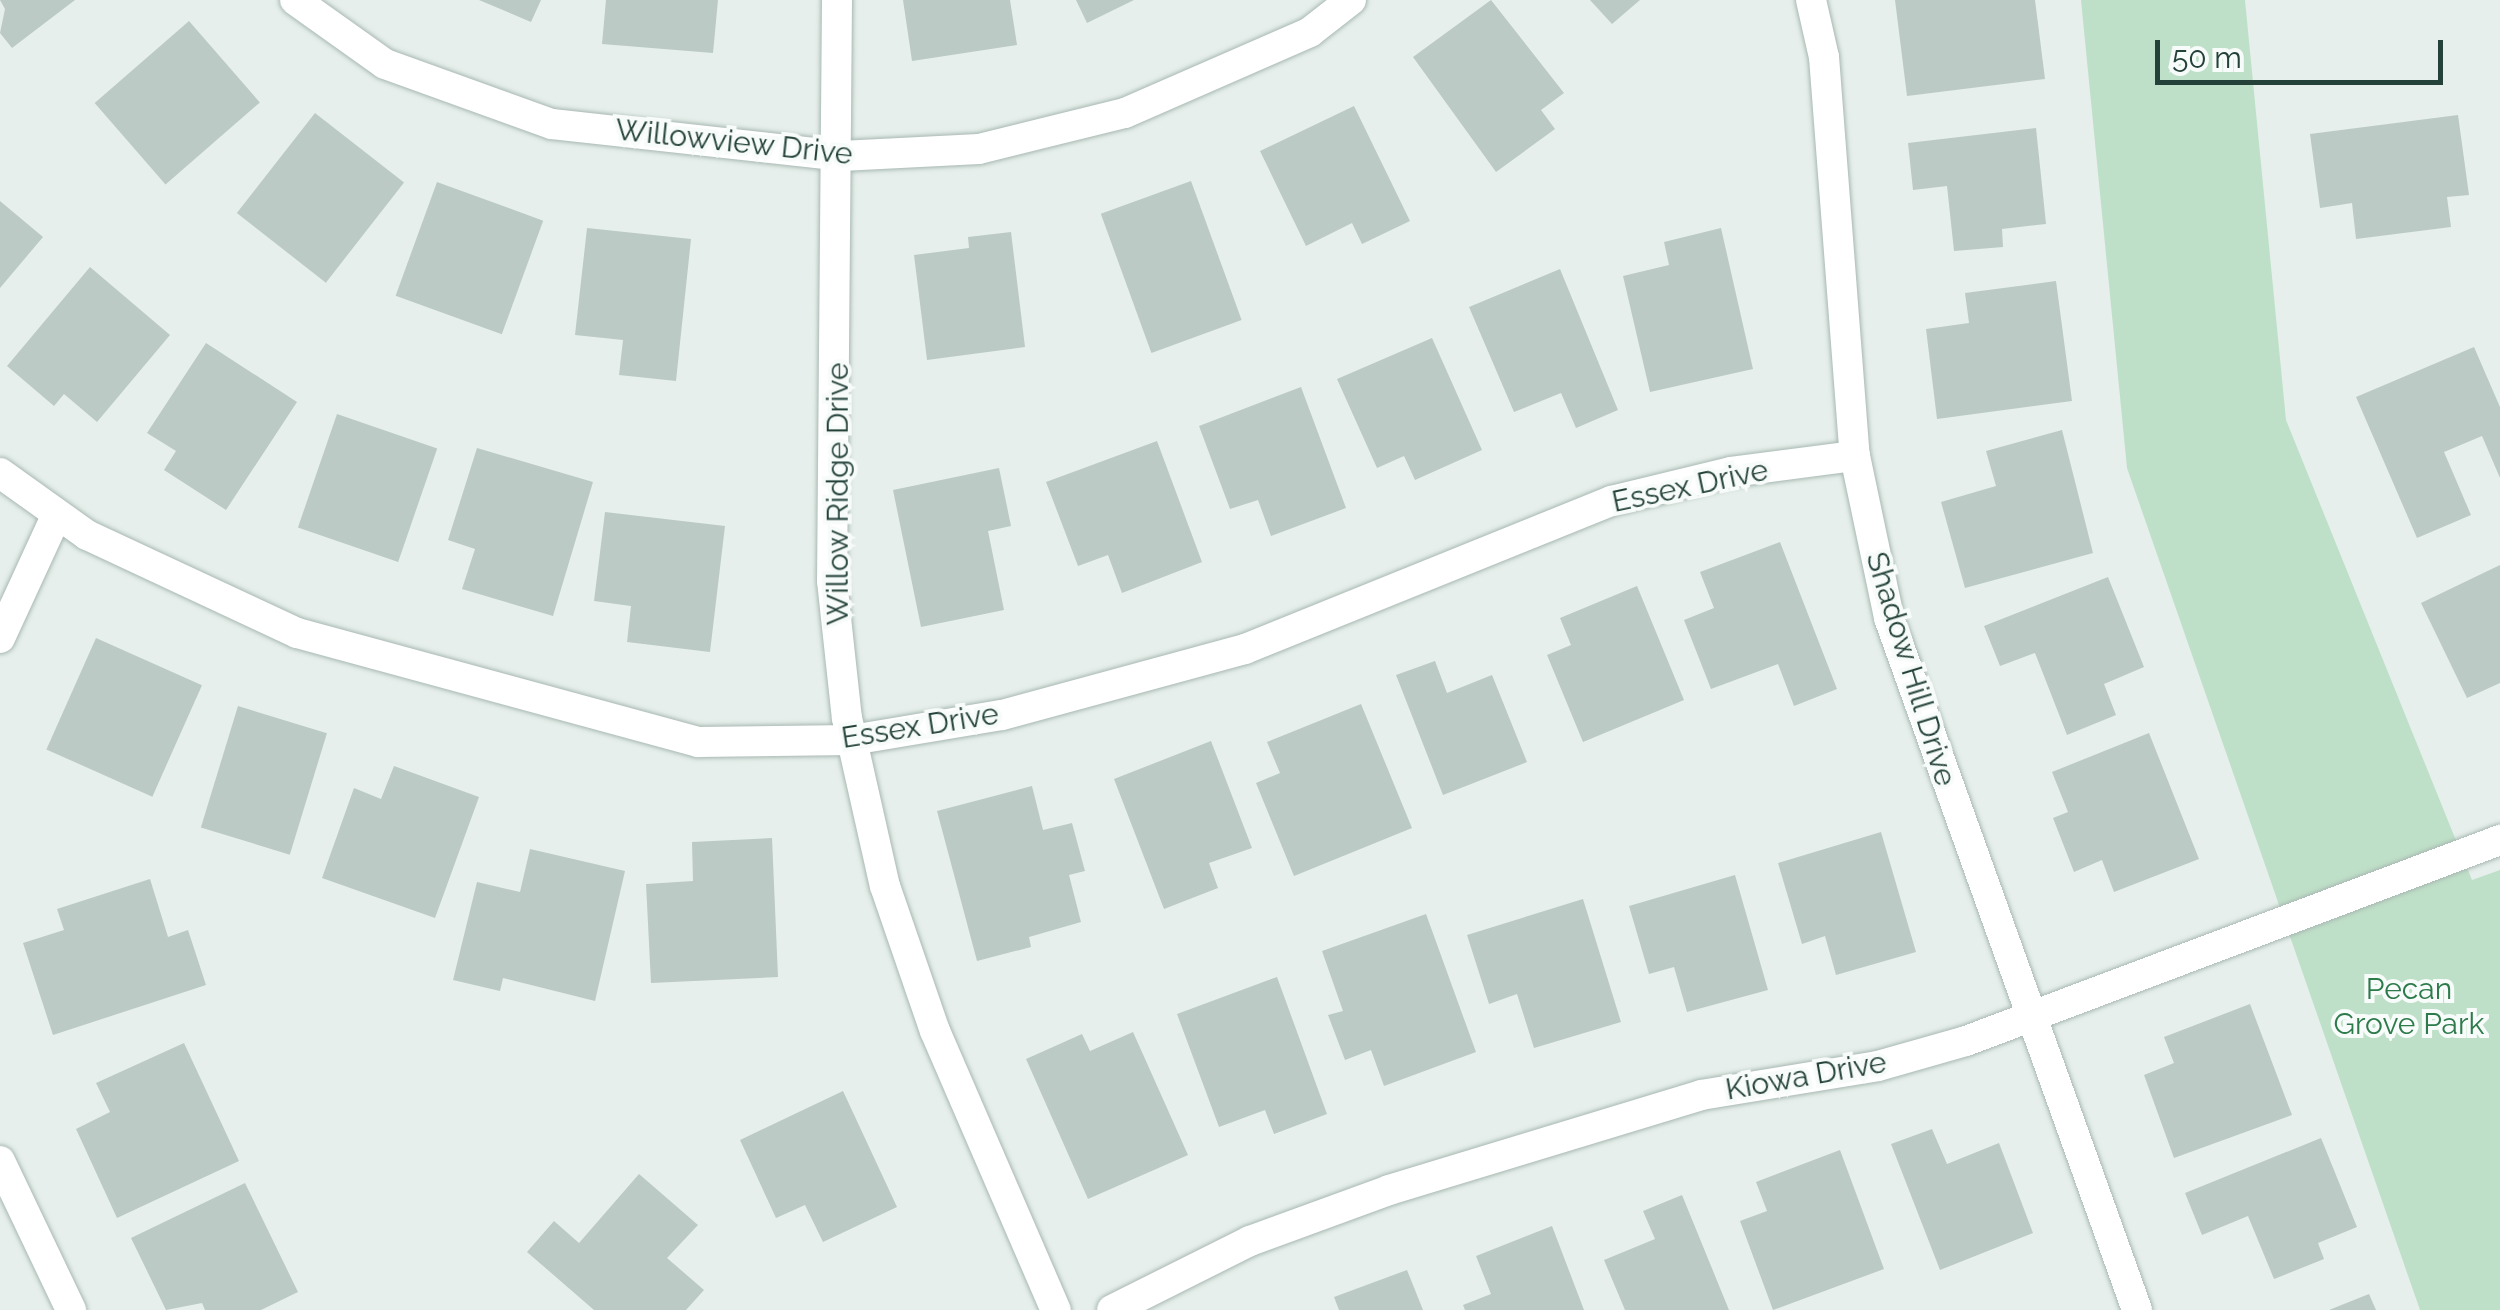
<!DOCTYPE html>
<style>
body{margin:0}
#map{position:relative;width:2500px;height:1310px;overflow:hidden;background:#e6efeb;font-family:Raleway,sans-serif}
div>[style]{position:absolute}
.green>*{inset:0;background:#bfe0c8}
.building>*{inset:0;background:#bbcac4;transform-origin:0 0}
.roads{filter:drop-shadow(0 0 2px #a8b8b2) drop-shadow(0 0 2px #a8b8b2)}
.minor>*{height:30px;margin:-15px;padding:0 15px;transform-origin:15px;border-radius:15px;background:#fff}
span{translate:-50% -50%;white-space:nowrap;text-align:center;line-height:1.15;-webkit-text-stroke:8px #f7fbf9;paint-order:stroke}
.street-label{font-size:30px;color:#24423a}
.park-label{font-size:30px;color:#2d7a4b}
.scale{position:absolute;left:2155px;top:40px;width:288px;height:45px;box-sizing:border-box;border:5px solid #24423a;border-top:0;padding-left:12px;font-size:30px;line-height:35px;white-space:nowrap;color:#24423a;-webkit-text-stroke:8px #f7fbf9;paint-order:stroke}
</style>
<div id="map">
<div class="green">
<div style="clip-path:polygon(2081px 0,2245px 0,2286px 420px,2472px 880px,2500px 870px,2500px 1310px,2420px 1310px,2127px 468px)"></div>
</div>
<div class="building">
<div style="clip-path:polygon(0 0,75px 0,12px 48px,0 33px,5px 9px)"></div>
<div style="clip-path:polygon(479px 0,541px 0,531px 22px)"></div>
<div style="clip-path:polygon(606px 0,718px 0,713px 53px,602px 44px)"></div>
<div style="clip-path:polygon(903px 0,1010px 0,1017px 45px,912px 61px)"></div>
<div style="clip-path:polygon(1076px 0,1134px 0,1087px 23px)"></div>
<div style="clip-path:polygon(1491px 0,1564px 93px,1541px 110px,1555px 129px,1496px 172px,1413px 57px)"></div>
<div style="clip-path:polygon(1590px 0,1640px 0,1612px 24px)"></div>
<div style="clip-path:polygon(1895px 0,2035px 0,2045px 79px,1907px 96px)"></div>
<div style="left:189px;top:21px;width:108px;height:125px;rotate:49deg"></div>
<div style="clip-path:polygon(1354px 106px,1410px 221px,1362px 244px,1352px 223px,1306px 246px,1260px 151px)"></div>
<div style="left:315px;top:113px;width:113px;height:127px;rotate:38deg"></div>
<div style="clip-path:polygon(2458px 115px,2469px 195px,2447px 197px,2451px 227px,2356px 239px,2352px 203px,2320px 208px,2310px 134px)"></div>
<div style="clip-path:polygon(2036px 128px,2046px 224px,2002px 229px,2003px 247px,1954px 251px,1947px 186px,1913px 190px,1908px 143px)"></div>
<div style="left:1191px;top:181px;width:148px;height:96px;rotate:70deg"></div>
<div style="left:437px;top:182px;width:113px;height:121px;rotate:20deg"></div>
<div style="clip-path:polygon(0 201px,43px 237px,0 288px)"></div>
<div style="clip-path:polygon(587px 228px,691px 239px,676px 381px,619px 375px,623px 340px,575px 335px)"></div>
<div style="clip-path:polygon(1721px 228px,1753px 369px,1650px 392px,1623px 276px,1669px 265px,1664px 242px)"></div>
<div style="clip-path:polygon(1011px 232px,1025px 347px,927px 360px,914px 255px,969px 248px,968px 237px)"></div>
<div style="clip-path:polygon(90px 267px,170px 335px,97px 422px,64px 394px,54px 406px,7px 366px)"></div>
<div style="clip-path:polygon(1560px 269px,1618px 410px,1576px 428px,1561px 393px,1514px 412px,1469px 307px)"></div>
<div style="clip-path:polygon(2056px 281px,2072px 401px,1937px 419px,1926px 329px,1969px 323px,1965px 293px)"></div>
<div style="clip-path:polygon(1432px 338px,1482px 450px,1415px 480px,1404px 456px,1377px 468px,1337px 379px)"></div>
<div style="clip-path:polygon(206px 343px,297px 402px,226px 510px,164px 470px,176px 451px,147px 433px)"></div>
<div style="clip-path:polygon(2474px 347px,2500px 407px,2500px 478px,2482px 436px,2444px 452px,2471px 515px,2417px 538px,2356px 397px)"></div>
<div style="clip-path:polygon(1301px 387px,1346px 508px,1271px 536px,1258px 500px,1230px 509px,1199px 426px)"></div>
<div style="left:337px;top:414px;width:106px;height:120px;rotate:19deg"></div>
<div style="clip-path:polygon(2062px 430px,2093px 553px,1965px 588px,1941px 502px,1996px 486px,1986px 451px)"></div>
<div style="clip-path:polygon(1157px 441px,1202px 562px,1122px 593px,1108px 555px,1078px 566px,1046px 482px)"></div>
<div style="clip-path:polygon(477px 448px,593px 482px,553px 616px,462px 589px,475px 549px,448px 540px)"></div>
<div style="clip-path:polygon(999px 468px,1011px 526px,988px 531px,1004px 610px,921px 627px,893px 490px)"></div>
<div style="clip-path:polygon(605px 512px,725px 526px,710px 652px,627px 642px,631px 606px,594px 601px)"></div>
<div style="clip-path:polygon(1780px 542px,1837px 689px,1794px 706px,1778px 664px,1711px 689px,1684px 620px,1714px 608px,1700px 572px)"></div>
<div style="clip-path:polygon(2500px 565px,2500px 683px,2467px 698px,2421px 603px)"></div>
<div style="clip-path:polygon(2108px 577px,2144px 667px,2104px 684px,2116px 715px,2067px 735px,2035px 653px,2000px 666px,1984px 626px)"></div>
<div style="clip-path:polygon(1637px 586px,1684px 700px,1583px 742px,1547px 655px,1571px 645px,1560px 618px)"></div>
<div style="left:96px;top:638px;width:116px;height:122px;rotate:24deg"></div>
<div style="clip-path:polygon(1435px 661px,1447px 693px,1492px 675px,1527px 762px,1443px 795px,1396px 675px)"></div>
<div style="clip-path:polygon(1361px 704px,1412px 828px,1294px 876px,1256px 783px,1280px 773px,1267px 742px)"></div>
<div style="left:238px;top:706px;width:93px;height:127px;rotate:17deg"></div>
<div style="clip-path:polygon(2149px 733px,2199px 859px,2114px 892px,2102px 860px,2074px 872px,2053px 818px,2068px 812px,2052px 772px)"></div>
<div style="clip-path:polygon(1211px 741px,1252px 848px,1209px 863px,1218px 888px,1164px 909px,1114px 779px)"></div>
<div style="clip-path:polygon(394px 766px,479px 797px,435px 918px,322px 878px,354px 788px,381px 799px)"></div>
<div style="clip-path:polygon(1032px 786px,1043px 830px,1072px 823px,1085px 871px,1069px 875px,1081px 922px,1029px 937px,1031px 947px,977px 961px,937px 811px)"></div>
<div style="clip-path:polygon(1881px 832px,1916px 952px,1836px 975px,1825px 936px,1802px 944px,1778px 863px)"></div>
<div style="clip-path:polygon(772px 838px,778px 977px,651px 983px,646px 884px,693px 881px,692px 842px)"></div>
<div style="clip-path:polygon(530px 849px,625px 871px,595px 1001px,503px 978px,500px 991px,453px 980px,477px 882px,520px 892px)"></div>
<div style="clip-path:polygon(1735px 875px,1768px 990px,1687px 1012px,1674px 967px,1649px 974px,1629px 906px)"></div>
<div style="clip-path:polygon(150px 879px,168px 937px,188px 930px,206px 985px,53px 1035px,23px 943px,64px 930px,57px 909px)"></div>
<div style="clip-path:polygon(1583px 899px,1621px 1022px,1534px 1048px,1517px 994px,1489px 1004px,1467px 935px)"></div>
<div style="clip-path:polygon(1426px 914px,1476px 1052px,1384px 1086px,1371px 1050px,1345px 1060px,1328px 1015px,1343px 1011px,1322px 951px)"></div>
<div style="clip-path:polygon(1277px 977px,1327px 1114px,1274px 1134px,1265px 1110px,1219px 1127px,1177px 1014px)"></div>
<div style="clip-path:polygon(2250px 1004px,2292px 1115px,2174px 1158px,2144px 1075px,2174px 1063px,2164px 1037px)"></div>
<div style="clip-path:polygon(1133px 1032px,1188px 1155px,1088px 1199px,1026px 1059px,1082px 1034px,1090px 1051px)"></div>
<div style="clip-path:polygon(184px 1043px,239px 1161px,117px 1218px,76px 1129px,110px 1112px,96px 1083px)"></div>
<div style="clip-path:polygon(843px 1091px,897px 1207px,823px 1242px,805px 1205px,776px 1218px,740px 1140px)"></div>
<div style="clip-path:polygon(1932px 1129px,1947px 1164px,1999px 1143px,2033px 1233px,1940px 1270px,1891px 1144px)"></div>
<div style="clip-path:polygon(2321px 1138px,2357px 1227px,2318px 1243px,2324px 1259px,2274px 1279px,2248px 1216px,2202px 1235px,2185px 1193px)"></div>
<div style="clip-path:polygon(1840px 1150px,1884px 1269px,1773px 1310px,1740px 1221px,1767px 1211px,1756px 1182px)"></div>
<div style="clip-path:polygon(639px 1174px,698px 1225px,667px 1258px,704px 1290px,686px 1310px,594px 1310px,527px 1252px,554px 1221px,579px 1243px)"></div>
<div style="clip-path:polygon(245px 1183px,298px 1292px,261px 1310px,205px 1310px,202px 1303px,166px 1310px,131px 1238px)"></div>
<div style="clip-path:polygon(1682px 1195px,1729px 1310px,1625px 1310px,1604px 1260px,1655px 1239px,1643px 1211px)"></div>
<div style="clip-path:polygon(1552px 1226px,1584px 1310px,1465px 1310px,1463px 1305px,1491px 1294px,1476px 1256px)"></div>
<div style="clip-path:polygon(1407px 1270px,1423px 1310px,1339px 1310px,1334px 1297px)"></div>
<div style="clip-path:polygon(2369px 1294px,2376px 1310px,2329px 1310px)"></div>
</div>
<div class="roads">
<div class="minor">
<div style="left:295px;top:0;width:110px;rotate:35.4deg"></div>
<div style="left:385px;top:64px;width:177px;rotate:19.8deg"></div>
<div style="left:552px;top:124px;width:291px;rotate:6.3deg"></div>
<div style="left:841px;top:156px;width:138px;rotate:-2.9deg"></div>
<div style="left:979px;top:149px;width:150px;rotate:-13.9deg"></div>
<div style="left:1125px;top:113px;width:202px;rotate:-23.6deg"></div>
<div style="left:1310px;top:32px;width:52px;rotate:-38deg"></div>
<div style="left:837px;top:0;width:581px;rotate:90.49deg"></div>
<div style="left:832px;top:581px;width:138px;rotate:83.8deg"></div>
<div style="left:847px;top:718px;width:172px;rotate:77.3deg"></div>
<div style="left:885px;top:886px;width:153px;rotate:71deg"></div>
<div style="left:935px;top:1031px;width:304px;rotate:66.6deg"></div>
<div style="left:1811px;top:0;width:58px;rotate:77.2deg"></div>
<div style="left:1824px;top:57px;width:400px;rotate:85.6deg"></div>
<div style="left:1855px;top:456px;width:166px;rotate:78.1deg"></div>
<div style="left:1889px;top:618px;width:735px;rotate:70.28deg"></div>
<div style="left:0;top:473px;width:107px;rotate:35.5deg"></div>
<div style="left:87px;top:535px;width:232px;rotate:25deg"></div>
<div style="left:297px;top:633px;width:416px;rotate:15.2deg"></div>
<div style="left:698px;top:742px;width:154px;rotate:-0.7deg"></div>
<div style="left:852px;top:740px;width:152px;rotate:-9.5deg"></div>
<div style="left:1002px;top:715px;width:252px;rotate:-15.2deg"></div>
<div style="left:1245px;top:649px;width:395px;rotate:-22deg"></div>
<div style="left:1611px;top:501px;width:123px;rotate:-13.6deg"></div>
<div style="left:1731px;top:472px;width:125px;rotate:-7.4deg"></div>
<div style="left:0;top:638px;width:136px;rotate:-65.3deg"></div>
<div style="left:0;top:1161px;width:165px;rotate:64.5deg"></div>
<div style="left:1112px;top:1310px;width:154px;rotate:-26.6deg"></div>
<div style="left:1250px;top:1241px;width:148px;rotate:-20.1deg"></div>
<div style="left:1389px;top:1190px;width:326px;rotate:-16.9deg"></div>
<div style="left:1701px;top:1095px;width:179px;rotate:-9.3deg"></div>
<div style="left:1878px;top:1066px;width:91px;rotate:-15.9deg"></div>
<div style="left:1966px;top:1041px;width:571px;rotate:-20.63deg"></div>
</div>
</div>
<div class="street-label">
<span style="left:734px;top:142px;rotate:6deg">Willowview Drive</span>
<span style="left:1690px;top:486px;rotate:-12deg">Essex Drive</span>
<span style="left:838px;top:494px;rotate:-90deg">Willow Ridge Drive</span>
<span style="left:1911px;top:669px;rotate:73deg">Shadow Hill Drive</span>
<span style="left:920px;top:726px;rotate:-9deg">Essex Drive</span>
<span style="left:1806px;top:1076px;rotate:-10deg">Kiowa Drive</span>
</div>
<div class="park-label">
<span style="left:2409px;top:1006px">Pecan<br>Grove Park</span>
</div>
<div class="scale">50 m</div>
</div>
